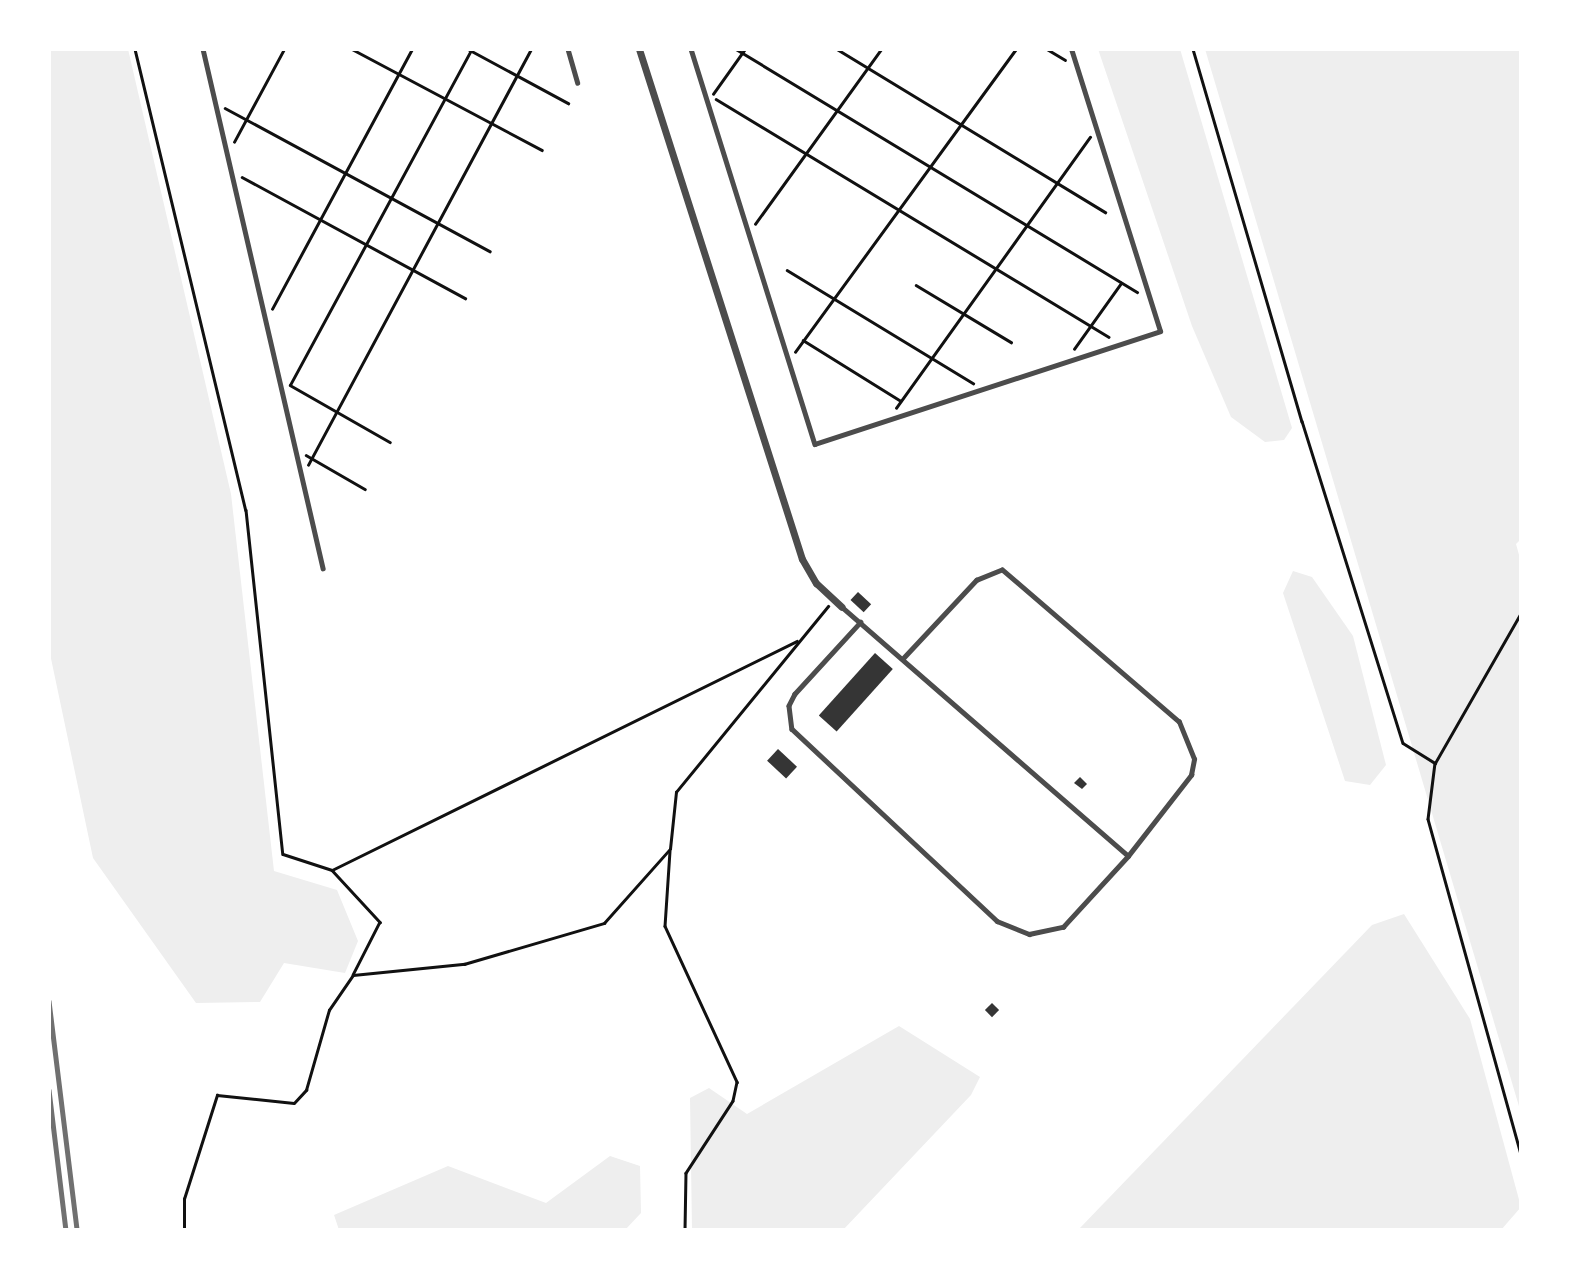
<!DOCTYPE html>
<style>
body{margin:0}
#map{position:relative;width:1570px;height:1279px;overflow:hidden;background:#fff;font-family:"Exo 2",sans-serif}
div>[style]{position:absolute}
.green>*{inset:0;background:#eee}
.building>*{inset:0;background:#353535;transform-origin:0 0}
.path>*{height:2.5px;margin:-1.25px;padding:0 1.25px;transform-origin:1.25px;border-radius:1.25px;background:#111}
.service>*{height:4.5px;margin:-2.25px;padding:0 2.25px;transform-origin:2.25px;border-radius:2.25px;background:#4c4c4c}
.minor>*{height:7px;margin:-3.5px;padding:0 3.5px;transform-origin:3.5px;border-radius:3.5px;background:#4c4c4c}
.rail>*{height:4.5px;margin:-2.25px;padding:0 2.25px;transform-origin:2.25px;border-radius:2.25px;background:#707070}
span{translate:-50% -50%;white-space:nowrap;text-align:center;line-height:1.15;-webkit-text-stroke:6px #fff;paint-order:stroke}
.frame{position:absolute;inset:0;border:51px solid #fff;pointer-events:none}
</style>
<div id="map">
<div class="green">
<div style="clip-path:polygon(49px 49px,128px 49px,231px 494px,274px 871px,337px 890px,358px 941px,345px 973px,284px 963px,260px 1002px,196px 1003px,93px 858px,49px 649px)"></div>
<div style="clip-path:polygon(1098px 49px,1180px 49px,1292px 428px,1284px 440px,1265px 442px,1231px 417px,1192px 326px)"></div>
<div style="clip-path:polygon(1205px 49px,1521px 49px,1521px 539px,1516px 544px,1521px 562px,1521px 1113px)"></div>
<div style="clip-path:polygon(1293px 571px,1312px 577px,1353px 636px,1386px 765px,1370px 785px,1345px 781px,1283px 593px)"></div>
<div style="clip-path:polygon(1404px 914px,1470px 1019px,1521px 1207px,1501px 1230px,1078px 1230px,1372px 925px)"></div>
<div style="clip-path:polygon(899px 1026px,980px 1077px,971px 1095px,843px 1230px,692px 1230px,690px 1098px,709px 1088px,747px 1114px)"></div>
<div style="clip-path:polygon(610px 1156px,640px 1166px,641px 1213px,625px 1230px,339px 1230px,334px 1215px,448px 1166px,546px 1203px)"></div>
</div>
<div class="building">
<div style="left:858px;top:592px;width:18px;height:11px;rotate:43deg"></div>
<div style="left:875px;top:653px;width:24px;height:84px;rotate:42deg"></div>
<div style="left:778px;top:749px;width:26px;height:16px;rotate:43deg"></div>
<div style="clip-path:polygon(1080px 777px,1087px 784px,1082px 789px,1074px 783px)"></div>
<div style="left:992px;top:1003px;width:10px;height:10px;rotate:45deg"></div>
</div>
<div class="path">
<div style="left:135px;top:49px;width:474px;rotate:76.5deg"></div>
<div style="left:246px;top:510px;width:346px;rotate:83.9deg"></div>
<div style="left:283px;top:854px;width:52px;rotate:18.1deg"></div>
<div style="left:332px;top:870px;width:71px;rotate:47.3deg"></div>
<div style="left:380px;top:922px;width:59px;rotate:117deg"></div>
<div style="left:353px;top:975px;width:112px;rotate:-5.7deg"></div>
<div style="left:464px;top:964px;width:146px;rotate:-16.3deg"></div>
<div style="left:604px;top:923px;width:99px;rotate:-48.3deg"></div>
<div style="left:670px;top:849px;width:57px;rotate:-84deg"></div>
<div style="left:676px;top:792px;width:240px;rotate:-50.7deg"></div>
<div style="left:352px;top:49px;width:215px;rotate:28deg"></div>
<div style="left:468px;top:49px;width:114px;rotate:28.4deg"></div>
<div style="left:736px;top:49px;width:469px;rotate:31.2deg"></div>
<div style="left:837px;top:49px;width:314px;rotate:31.3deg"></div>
<div style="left:1047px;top:49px;width:21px;rotate:31deg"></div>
<div style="left:1193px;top:49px;width:388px;rotate:73.7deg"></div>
<div style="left:1302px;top:421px;width:337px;rotate:72.6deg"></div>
<div style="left:1403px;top:743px;width:38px;rotate:32deg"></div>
<div style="left:1435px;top:763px;width:56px;rotate:97.1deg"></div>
<div style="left:1428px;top:819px;width:348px;rotate:74.5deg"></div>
<div style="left:713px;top:94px;width:55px;rotate:-54.6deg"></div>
<div style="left:716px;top:99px;width:459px;rotate:31.2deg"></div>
<div style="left:225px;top:108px;width:301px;rotate:28.4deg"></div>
<div style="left:234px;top:142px;width:106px;rotate:-61.7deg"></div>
<div style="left:242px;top:177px;width:254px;rotate:28.5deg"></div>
<div style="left:755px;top:224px;width:216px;rotate:-54.2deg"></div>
<div style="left:787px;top:270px;width:218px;rotate:31.3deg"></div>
<div style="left:916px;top:285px;width:111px;rotate:31deg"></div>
<div style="left:272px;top:309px;width:295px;rotate:-61.7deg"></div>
<div style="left:803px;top:340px;width:115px;rotate:31.9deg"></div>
<div style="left:1074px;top:349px;width:81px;rotate:-54.5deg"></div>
<div style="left:795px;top:352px;width:375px;rotate:-53.9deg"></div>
<div style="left:290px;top:385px;width:382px;rotate:-61.6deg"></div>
<div style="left:290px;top:385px;width:115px;rotate:29.7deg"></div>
<div style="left:896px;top:408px;width:333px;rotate:-54.4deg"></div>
<div style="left:306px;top:455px;width:68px;rotate:30deg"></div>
<div style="left:308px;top:465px;width:472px;rotate:-61.8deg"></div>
<div style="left:1435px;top:763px;width:173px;rotate:-60.2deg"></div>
<div style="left:670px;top:851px;width:75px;rotate:93.8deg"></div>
<div style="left:665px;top:926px;width:172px;rotate:65.2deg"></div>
<div style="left:737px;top:1082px;width:19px;rotate:102deg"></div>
<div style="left:733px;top:1101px;width:86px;rotate:123.1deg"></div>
<div style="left:686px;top:1173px;width:57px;rotate:91deg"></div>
<div style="left:332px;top:870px;width:518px;rotate:-26.22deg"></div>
<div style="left:184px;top:1230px;width:31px;rotate:-90deg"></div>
<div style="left:184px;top:1199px;width:109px;rotate:-72.4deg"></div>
<div style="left:217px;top:1095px;width:77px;rotate:5.9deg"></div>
<div style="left:294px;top:1103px;width:18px;rotate:-47deg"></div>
<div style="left:306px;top:1090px;width:83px;rotate:-74deg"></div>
<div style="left:329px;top:1010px;width:42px;rotate:-55.6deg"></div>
</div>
<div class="service">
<div style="left:203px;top:49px;width:533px;rotate:76.98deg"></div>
<div style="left:568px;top:49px;width:35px;rotate:74deg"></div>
<div style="left:691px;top:49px;width:414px;rotate:72.6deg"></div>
<div style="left:815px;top:444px;width:363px;rotate:-18.1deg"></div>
<div style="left:1160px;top:331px;width:296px;rotate:-107.5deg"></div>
<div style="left:842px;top:607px;width:379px;rotate:41deg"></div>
<div style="left:861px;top:622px;width:98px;rotate:132.5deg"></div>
<div style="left:795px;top:694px;width:13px;rotate:117deg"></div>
<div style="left:789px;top:706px;width:23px;rotate:83deg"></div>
<div style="left:792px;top:729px;width:281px;rotate:43.1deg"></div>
<div style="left:997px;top:921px;width:35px;rotate:22deg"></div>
<div style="left:1029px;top:934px;width:35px;rotate:-12deg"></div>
<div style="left:1063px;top:927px;width:96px;rotate:-47.5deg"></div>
<div style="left:1128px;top:856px;width:103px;rotate:-52.1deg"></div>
<div style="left:1191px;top:775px;width:16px;rotate:-79deg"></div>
<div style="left:1194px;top:759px;width:40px;rotate:-112deg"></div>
<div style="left:1179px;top:722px;width:233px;rotate:-139.3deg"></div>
<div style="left:1002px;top:570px;width:27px;rotate:158deg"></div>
<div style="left:977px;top:580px;width:108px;rotate:133.1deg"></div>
</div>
<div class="minor">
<div style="left:639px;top:49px;width:535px;rotate:72.28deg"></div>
<div style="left:802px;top:559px;width:28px;rotate:60deg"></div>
<div style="left:816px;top:583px;width:35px;rotate:43deg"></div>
</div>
<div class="rail">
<div style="left:49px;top:1001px;width:231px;rotate:83deg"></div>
<div style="left:49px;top:1090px;width:141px;rotate:83.1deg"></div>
</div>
<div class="frame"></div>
</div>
